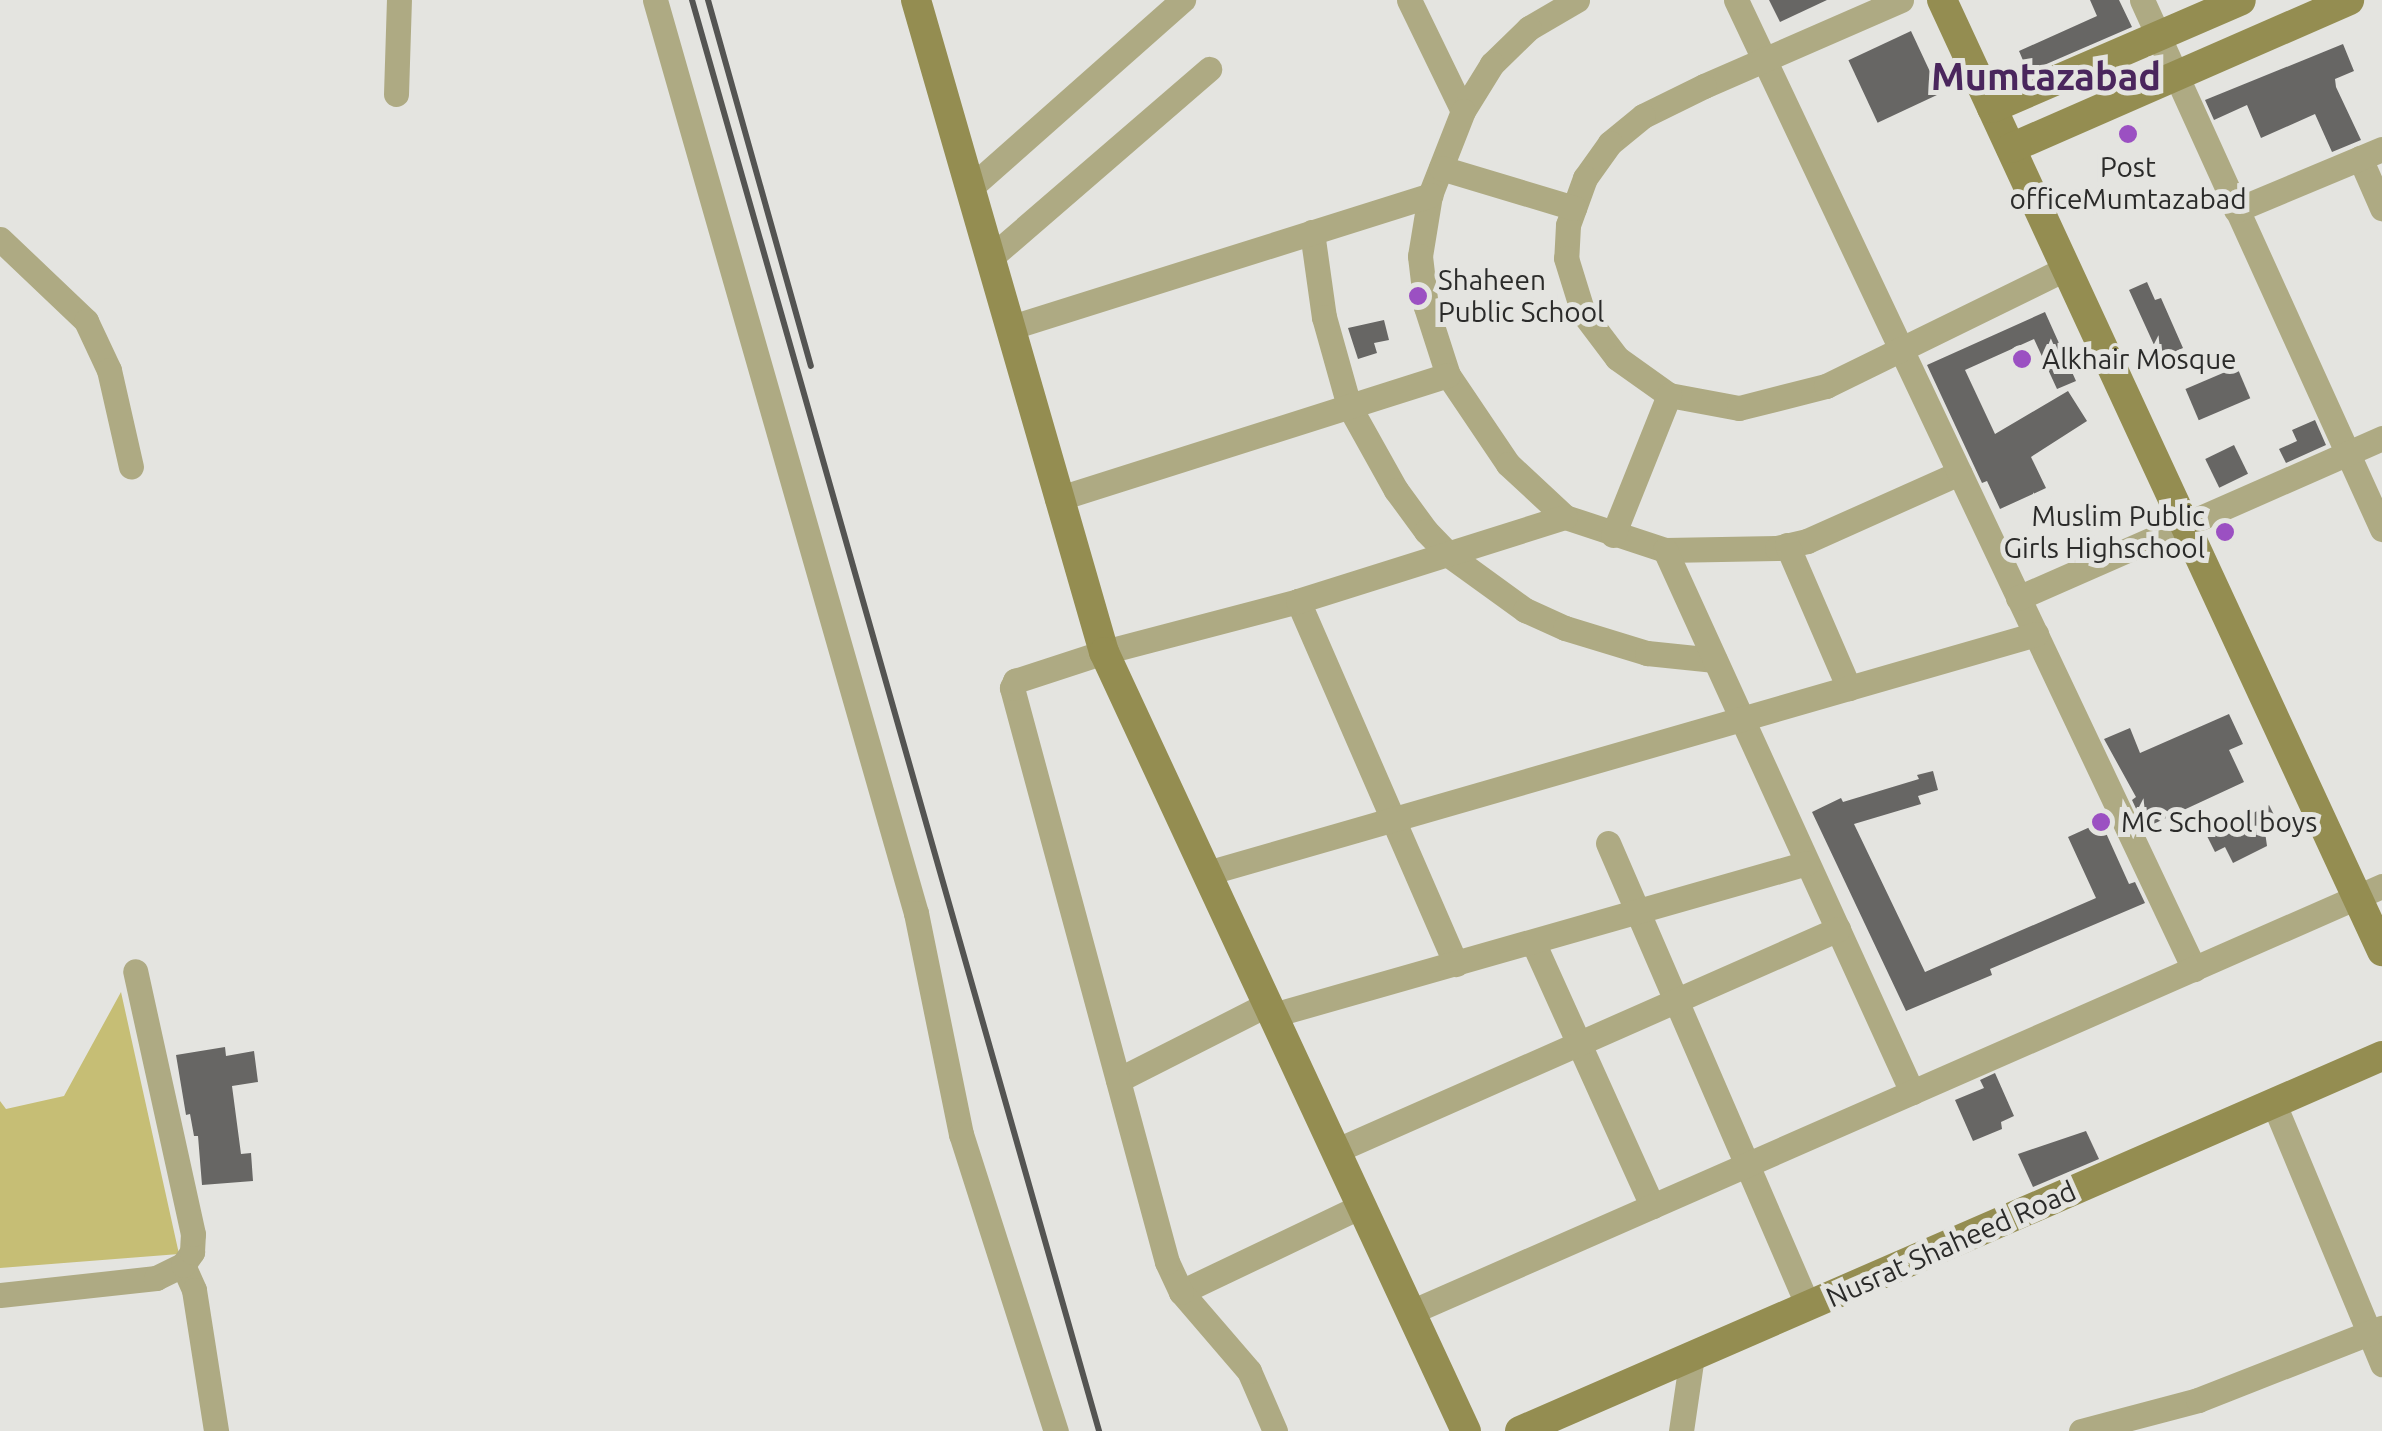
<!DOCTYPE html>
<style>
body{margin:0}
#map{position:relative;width:2382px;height:1431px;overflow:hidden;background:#e4e4e0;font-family:Ubuntu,sans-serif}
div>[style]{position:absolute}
.green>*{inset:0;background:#c6be75}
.building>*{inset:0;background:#676664;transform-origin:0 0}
.street>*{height:25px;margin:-12.5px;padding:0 12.5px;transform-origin:12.5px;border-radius:12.5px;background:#aeaa83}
.secondary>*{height:30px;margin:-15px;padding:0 15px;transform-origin:15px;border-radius:15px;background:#948d51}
.rail>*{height:6px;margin:-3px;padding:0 3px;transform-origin:3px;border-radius:3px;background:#545452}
.dots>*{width:28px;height:28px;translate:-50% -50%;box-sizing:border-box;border:5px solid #e4e4e0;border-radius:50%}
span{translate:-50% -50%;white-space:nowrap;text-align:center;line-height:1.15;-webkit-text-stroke:10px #e4e4e0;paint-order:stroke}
.poi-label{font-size:28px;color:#2b2b2a}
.left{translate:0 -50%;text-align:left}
.right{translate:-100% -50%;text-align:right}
.street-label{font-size:28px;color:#2b2b2a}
.district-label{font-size:38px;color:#4a265d;font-weight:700}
</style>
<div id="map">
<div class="green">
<div style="clip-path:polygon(121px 992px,179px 1254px,0 1268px,0 1101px,6px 1109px,64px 1096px)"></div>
</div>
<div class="building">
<div style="clip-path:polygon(1769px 0,1827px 0,1780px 22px)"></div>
<div style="clip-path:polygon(2090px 0,2119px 0,2132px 27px,2028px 72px,2019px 51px,2097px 16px)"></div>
<div style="left:1911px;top:31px;width:69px;height:69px;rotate:65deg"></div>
<div style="clip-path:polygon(2343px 44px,2354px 71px,2335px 79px,2336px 87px,2361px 140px,2332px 152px,2315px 114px,2261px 138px,2247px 105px,2214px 120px,2205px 100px)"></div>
<div style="clip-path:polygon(2147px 282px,2155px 300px,2161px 298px,2183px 348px,2160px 358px,2129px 290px)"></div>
<div style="clip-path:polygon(2045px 312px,2076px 381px,2057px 389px,2034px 339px,1965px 370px,1995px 434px,2068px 391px,2087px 421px,2031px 457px,2046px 488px,2000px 509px,1987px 481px,1982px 483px,1927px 365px)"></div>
<div style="clip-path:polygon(1384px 320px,1389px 340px,1374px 343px,1377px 353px,1358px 359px,1348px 328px)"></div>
<div style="left:2237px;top:367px;width:34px;height:56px;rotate:67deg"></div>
<div style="clip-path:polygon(2315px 420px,2326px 445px,2286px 463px,2279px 449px,2297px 441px,2292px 430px)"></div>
<div style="left:2234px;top:445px;width:32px;height:32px;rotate:64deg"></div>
<div style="clip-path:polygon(2229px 714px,2243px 744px,2229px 750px,2244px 782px,2149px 826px,2143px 814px,2139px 815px,2132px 800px,2136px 797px,2104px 739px,2130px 728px,2140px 753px)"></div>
<div style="clip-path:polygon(1933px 771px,1938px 790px,1918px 796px,1921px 804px,1854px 824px,1925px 972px,2096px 898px,2068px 837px,2101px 822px,2129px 884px,2135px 882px,2145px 903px,1990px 969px,1992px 975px,1906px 1011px,1812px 812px,1841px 798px,1843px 802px,1919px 779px,1917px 775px)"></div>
<div style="clip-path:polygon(2269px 805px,2279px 825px,2265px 832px,2267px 846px,2233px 863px,2225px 847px,2215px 852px,2207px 836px)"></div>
<div style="clip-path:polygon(225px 1047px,226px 1056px,254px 1051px,258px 1082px,232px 1086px,241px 1154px,251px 1153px,253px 1181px,202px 1185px,198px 1136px,194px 1136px,190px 1114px,186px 1115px,176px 1055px)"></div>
<div style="clip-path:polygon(1995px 1073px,2014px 1116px,2001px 1122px,2002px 1129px,1973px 1141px,1955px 1100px,1984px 1088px,1980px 1080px)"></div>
<div style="clip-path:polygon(2086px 1131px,2099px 1159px,2033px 1187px,2018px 1154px)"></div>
</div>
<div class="street">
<div style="left:655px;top:0;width:950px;rotate:74.05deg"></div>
<div style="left:916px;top:913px;width:226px;rotate:78.5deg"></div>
<div style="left:961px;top:1134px;width:312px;rotate:72.3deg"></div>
<div style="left:1409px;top:0;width:123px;rotate:64.1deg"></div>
<div style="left:1577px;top:0;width:56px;rotate:149.7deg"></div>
<div style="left:1529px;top:28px;width:52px;rotate:135.8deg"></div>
<div style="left:1492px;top:64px;width:55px;rotate:121.7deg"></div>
<div style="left:1463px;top:111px;width:90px;rotate:111.4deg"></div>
<div style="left:1430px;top:195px;width:62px;rotate:99.3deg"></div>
<div style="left:1420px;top:256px;width:51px;rotate:83.3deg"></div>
<div style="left:1426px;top:307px;width:71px;rotate:72.1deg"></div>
<div style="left:1448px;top:375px;width:107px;rotate:56deg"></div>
<div style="left:1508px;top:464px;width:78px;rotate:42.9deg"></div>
<div style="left:1565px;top:517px;width:105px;rotate:18.3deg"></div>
<div style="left:1665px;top:550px;width:112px;rotate:-1deg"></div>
<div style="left:1777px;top:548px;width:31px;rotate:-13deg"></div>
<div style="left:1807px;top:541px;width:167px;rotate:-24.1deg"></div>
<div style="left:1736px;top:0;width:1072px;rotate:64.7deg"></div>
<div style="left:1901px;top:0;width:215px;rotate:156.4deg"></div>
<div style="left:1704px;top:86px;width:68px;rotate:153.8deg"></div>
<div style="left:1643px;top:116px;width:43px;rotate:140.7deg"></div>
<div style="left:1610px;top:143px;width:43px;rotate:125.5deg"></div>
<div style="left:1585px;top:178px;width:50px;rotate:109.9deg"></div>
<div style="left:1568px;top:225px;width:33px;rotate:93deg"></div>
<div style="left:1566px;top:258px;width:58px;rotate:72.8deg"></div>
<div style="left:1583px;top:313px;width:56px;rotate:52.9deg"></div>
<div style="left:1617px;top:358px;width:64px;rotate:35.4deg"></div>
<div style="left:1669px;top:395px;width:71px;rotate:10.5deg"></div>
<div style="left:1739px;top:408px;width:90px;rotate:-14.2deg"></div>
<div style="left:1826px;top:386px;width:268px;rotate:-26.1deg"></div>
<div style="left:2142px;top:0;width:581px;rotate:65.6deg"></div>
<div style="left:396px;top:94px;width:94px;rotate:-88.2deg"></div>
<div style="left:2360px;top:158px;width:55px;rotate:66.3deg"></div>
<div style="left:1441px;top:168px;width:139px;rotate:16.7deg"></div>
<div style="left:969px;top:189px;width:286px;rotate:-41.5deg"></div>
<div style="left:2236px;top:210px;width:158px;rotate:-22.7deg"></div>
<div style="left:1312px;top:232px;width:86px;rotate:82deg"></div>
<div style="left:1324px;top:317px;width:92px;rotate:74.3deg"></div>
<div style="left:1349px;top:406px;width:96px;rotate:60.8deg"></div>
<div style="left:1396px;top:490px;width:51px;rotate:53.8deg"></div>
<div style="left:1426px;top:531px;width:33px;rotate:46deg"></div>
<div style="left:1449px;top:555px;width:94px;rotate:35.9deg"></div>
<div style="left:1525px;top:610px;width:44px;rotate:24.2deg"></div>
<div style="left:1565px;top:628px;width:86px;rotate:17deg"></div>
<div style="left:1647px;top:653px;width:68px;rotate:5.9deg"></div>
<div style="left:0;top:239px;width:119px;rotate:43.6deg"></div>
<div style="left:86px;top:321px;width:54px;rotate:64.9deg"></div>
<div style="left:109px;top:370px;width:99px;rotate:77.2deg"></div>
<div style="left:989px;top:259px;width:291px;rotate:-40.8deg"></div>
<div style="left:1009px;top:328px;width:442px;rotate:-17.5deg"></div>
<div style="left:1057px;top:499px;width:410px;rotate:-17.6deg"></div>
<div style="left:1613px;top:535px;width:151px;rotate:-68.2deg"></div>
<div style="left:1787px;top:545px;width:156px;rotate:66.6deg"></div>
<div style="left:1665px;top:550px;width:596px;rotate:65.5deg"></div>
<div style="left:2018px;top:598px;width:398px;rotate:-23.7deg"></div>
<div style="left:1298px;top:601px;width:396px;rotate:66.5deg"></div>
<div style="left:1608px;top:843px;width:504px;rotate:66.64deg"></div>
<div style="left:1207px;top:873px;width:863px;rotate:-16.08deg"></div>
<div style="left:1533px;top:942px;width:290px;rotate:65.7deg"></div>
<div style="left:1273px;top:1015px;width:555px;rotate:-15.89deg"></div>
<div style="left:1118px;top:1080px;width:168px;rotate:-26.9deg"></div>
<div style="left:2274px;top:1104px;width:282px;rotate:67.4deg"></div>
<div style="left:1335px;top:1151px;width:550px;rotate:-23.81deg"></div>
<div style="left:183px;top:1265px;width:27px;rotate:66deg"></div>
<div style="left:194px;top:1290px;width:143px;rotate:81.1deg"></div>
<div style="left:1181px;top:1292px;width:199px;rotate:-25.5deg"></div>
<div style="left:0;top:1295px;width:157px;rotate:-6.2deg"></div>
<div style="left:156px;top:1278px;width:30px;rotate:-26deg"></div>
<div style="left:183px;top:1265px;width:16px;rotate:-55deg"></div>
<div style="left:192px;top:1252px;width:18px;rotate:-87deg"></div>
<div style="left:193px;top:1234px;width:269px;rotate:-102.4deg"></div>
<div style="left:1411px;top:1312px;width:1060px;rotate:-23.69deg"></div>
<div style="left:1275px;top:1431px;width:65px;rotate:-113.4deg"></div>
<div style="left:1249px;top:1371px;width:104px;rotate:-130.7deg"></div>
<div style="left:1181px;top:1292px;width:33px;rotate:-115deg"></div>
<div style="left:1167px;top:1262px;width:595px;rotate:-105.11deg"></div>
<div style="left:1012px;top:688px;width:8px;rotate:-67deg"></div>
<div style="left:1015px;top:681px;width:94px;rotate:-18deg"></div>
<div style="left:1104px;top:652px;width:201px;rotate:-14.7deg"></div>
<div style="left:1298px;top:601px;width:280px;rotate:-17.5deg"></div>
<div style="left:1681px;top:1431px;width:76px;rotate:-81.7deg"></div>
<div style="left:2081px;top:1431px;width:121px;rotate:-14.8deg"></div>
<div style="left:2198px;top:1400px;width:198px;rotate:-21.4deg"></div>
</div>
<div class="secondary">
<div style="left:916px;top:0;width:679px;rotate:73.92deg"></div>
<div style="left:1104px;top:652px;width:859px;rotate:65.08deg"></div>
<div style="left:1942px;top:0;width:1048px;rotate:65.17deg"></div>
<div style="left:1992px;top:108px;width:271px;rotate:-23.4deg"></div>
<div style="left:2011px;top:148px;width:369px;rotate:-23.6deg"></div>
<div style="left:1520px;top:1431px;width:940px;rotate:-23.51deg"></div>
</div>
<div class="rail">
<div style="left:692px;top:0;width:1488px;rotate:74.12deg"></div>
<div style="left:708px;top:0;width:380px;rotate:74.3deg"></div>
</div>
<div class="dots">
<div style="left:2128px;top:134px;background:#9b50c2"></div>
<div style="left:1418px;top:296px;background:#9b50c2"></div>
<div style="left:2022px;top:359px;background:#9b50c2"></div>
<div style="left:2225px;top:532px;background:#9b50c2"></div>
<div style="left:2101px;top:822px;background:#9b50c2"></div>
</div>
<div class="poi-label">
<span style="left:2128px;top:183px">Post<br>officeMumtazabad</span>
<span class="left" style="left:1438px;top:296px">Shaheen<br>Public School</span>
<span class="left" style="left:2042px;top:359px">Alkhair Mosque</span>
<span class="right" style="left:2205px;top:532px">Muslim Public<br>Girls Highschool</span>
<span class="left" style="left:2121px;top:822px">MC School boys</span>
</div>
<div class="street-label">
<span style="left:1951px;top:1244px;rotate:-24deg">Nusrat Shaheed Road</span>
</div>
<div class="district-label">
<span style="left:2046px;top:77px">Mumtazabad</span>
</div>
</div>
